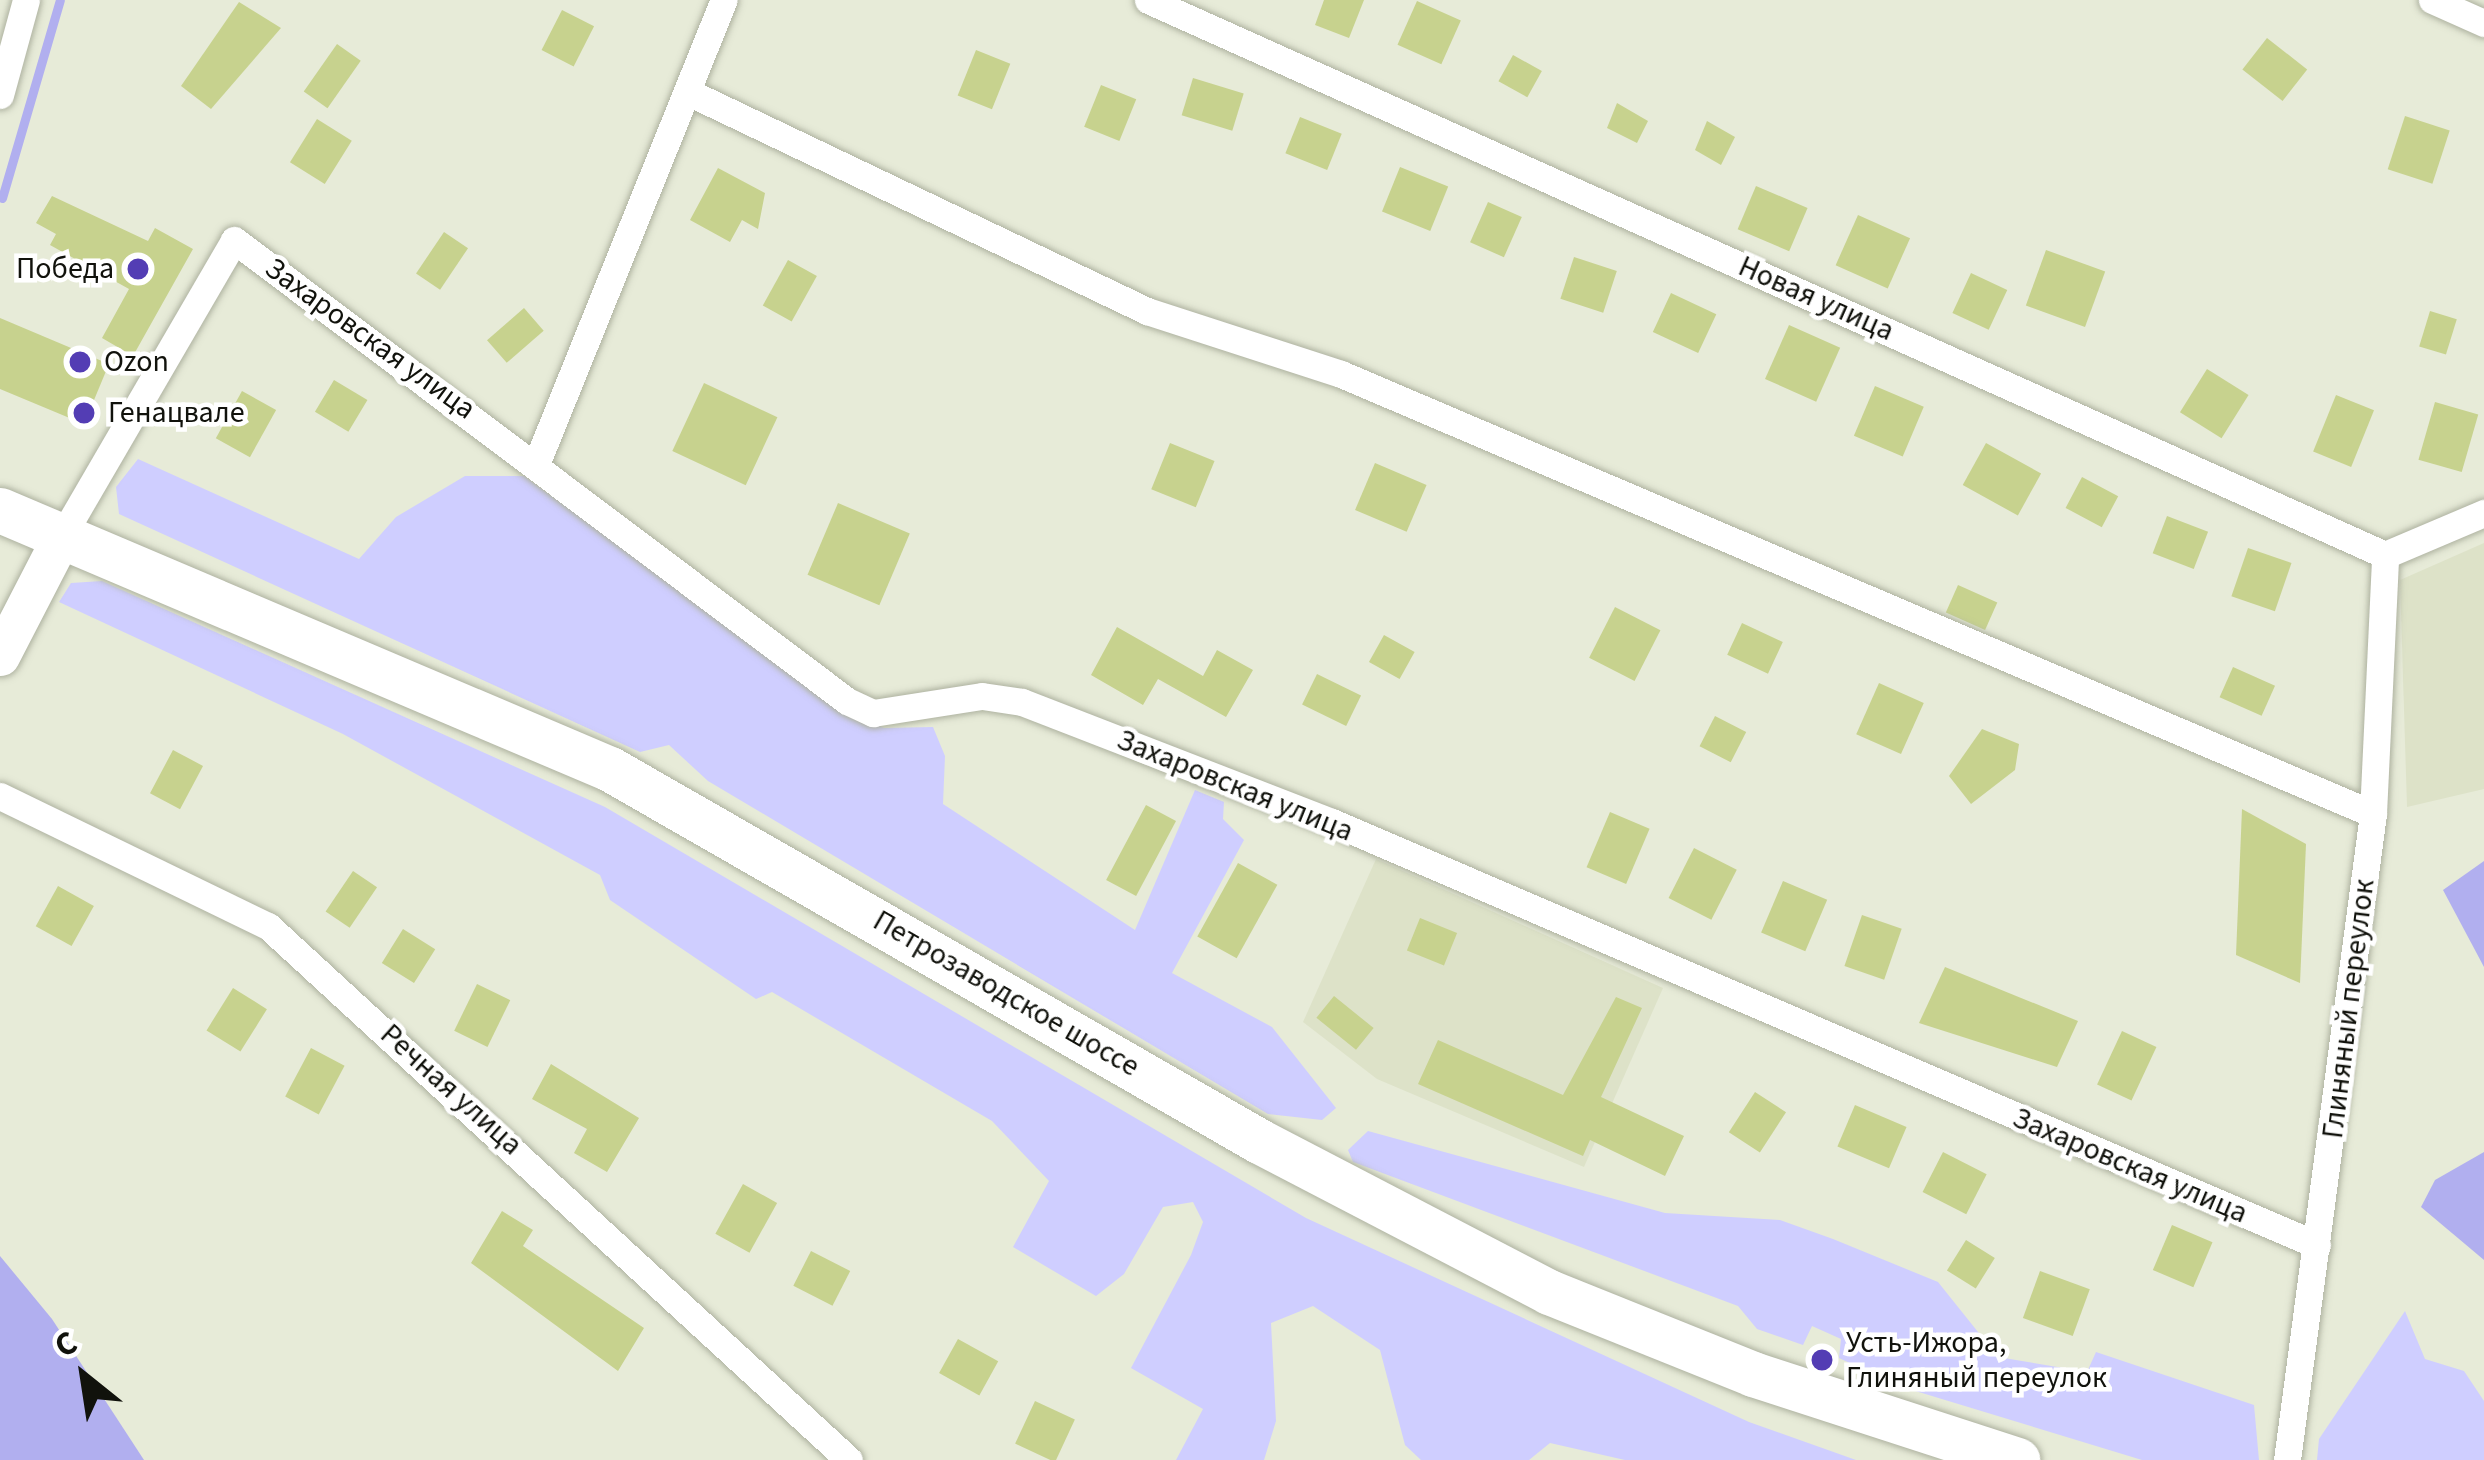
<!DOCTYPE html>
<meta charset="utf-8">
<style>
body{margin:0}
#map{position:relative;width:2484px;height:1460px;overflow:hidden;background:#e7ebd8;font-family:"Source Sans 3",sans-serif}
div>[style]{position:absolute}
.built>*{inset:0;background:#dde2c8}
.green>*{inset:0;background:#cfceff}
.water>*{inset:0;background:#b1afef}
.stream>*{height:9px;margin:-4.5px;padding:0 4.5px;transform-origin:4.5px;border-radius:4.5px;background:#b1afef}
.building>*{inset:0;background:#c7d28e;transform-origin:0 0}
.roads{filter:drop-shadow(0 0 3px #aeb2a0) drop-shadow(0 0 3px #aeb2a0)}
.minor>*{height:27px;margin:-13.5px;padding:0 13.5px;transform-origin:13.5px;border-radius:13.5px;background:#fff}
.secondary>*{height:39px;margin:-19.5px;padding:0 19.5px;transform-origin:19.5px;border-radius:19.5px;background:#fff}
.primary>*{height:45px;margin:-22.5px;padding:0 22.5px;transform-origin:22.5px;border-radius:22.5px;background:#fff}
.dots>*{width:33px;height:33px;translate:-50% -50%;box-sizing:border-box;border:6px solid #fff;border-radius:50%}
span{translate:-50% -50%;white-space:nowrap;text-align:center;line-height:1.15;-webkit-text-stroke:9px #fff;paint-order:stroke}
.poi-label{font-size:30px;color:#11120c}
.right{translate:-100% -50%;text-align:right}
.left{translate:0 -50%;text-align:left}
.street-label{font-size:30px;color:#11120c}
.north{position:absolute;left:24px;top:1316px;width:120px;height:120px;-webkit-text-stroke:9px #fff;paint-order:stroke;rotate:330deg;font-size:33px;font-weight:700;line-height:48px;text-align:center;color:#11120c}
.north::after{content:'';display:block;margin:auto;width:42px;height:54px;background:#11120c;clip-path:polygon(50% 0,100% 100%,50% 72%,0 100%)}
</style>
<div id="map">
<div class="built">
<div style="clip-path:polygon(2484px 543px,2484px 789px,2407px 807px,2400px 580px)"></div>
<div style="clip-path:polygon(1376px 859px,1663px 988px,1584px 1167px,1377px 1079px,1303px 1022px)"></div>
</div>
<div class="green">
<div style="clip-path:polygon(138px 459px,359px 559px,396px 517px,465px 476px,524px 476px,847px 713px,884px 728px,933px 727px,945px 756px,943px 804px,1135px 930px,1195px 790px,1224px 802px,1223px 819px,1244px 840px,1172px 973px,1272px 1027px,1336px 1108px,1322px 1120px,1268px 1114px,708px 781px,669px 745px,640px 752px,119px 514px,116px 487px)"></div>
<div style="clip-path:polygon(102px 581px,605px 807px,1306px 1218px,1749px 1422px,1856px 1460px,1625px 1460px,1550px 1443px,1529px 1460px,1421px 1460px,1405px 1445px,1380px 1350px,1313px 1306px,1271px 1323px,1276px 1421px,1264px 1460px,1176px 1460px,1203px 1409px,1131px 1368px,1191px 1255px,1203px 1222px,1193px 1202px,1163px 1207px,1124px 1274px,1096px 1296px,1013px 1247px,1049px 1181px,992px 1121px,772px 992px,756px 999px,610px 900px,600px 875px,343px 734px,59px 602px,71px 583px)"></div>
<div style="clip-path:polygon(1368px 1131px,1665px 1213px,1780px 1220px,1833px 1239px,1938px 1282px,1998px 1357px,2087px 1372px,2096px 1352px,2254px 1405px,2259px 1460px,2142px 1460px,1899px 1386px,1839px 1358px,1841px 1339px,1812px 1326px,1803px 1345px,1757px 1329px,1738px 1306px,1353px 1162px,1348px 1150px)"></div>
<div style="clip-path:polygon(2405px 1311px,2425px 1359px,2464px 1371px,2484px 1401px,2484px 1460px,2317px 1460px,2319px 1439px)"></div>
</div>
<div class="water">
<div style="clip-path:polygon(2484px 861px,2484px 967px,2443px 890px)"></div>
<div style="clip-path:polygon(2484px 1152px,2484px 1260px,2421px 1207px,2435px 1180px)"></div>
<div style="clip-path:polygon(0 1256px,52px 1319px,144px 1460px,0 1460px)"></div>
</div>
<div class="stream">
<div style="left:2px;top:198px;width:206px;rotate:-73.7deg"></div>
</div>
<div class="building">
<div style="clip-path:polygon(1324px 0,1364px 0,1349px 38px,1315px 25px)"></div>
<div style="left:1417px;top:1px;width:48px;height:48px;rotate:24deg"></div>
<div style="clip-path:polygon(239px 2px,281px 28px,211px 109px,181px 86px)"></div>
<div style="left:562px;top:10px;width:36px;height:45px;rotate:27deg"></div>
<div style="left:2267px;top:38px;width:51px;height:40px;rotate:38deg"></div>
<div style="left:337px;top:44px;width:29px;height:58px;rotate:35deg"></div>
<div style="left:976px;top:50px;width:37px;height:49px;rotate:22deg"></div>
<div style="left:1513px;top:55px;width:33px;height:30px;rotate:29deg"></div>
<div style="left:1193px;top:78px;width:53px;height:39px;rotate:17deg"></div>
<div style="left:1101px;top:85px;width:38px;height:45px;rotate:22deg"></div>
<div style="clip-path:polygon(1617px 103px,1648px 121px,1637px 143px,1607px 128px)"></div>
<div style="left:2405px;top:116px;width:47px;height:56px;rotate:18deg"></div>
<div style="left:1300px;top:117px;width:45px;height:39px;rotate:22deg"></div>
<div style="left:317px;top:119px;width:41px;height:51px;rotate:32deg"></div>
<div style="clip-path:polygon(1707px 121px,1735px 137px,1721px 165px,1695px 150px)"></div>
<div style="left:1400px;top:167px;width:52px;height:48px;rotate:22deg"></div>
<div style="clip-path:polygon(718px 168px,765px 193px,758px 229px,742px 220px,730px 242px,690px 220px)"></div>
<div style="left:1756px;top:186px;width:56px;height:47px;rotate:23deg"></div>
<div style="clip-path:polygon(52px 196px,148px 241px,155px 228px,193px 249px,133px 356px,102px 338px,129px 289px,50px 245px,56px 234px,36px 223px)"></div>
<div style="left:1488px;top:202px;width:37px;height:44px;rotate:24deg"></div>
<div style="left:1858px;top:215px;width:57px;height:55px;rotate:24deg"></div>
<div style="left:444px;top:232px;width:29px;height:50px;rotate:34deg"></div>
<div style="left:2046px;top:250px;width:63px;height:59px;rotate:20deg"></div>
<div style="left:1574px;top:257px;width:45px;height:44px;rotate:18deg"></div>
<div style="left:788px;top:260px;width:33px;height:52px;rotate:29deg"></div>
<div style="left:1971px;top:273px;width:40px;height:44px;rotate:25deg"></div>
<div style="left:1671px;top:293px;width:50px;height:43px;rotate:25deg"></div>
<div style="left:524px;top:308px;width:30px;height:49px;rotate:49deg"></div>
<div style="left:2430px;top:311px;width:28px;height:37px;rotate:17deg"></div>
<div style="clip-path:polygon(0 318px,109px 364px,84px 424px,0 389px)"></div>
<div style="left:1789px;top:325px;width:56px;height:59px;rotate:24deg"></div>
<div style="left:2207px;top:369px;width:49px;height:51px;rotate:32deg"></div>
<div style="left:334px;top:380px;width:39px;height:37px;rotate:31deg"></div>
<div style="left:704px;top:383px;width:81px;height:75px;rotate:25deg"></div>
<div style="left:1875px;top:386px;width:53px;height:54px;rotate:23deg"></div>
<div style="left:242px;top:391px;width:39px;height:54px;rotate:29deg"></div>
<div style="left:2336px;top:395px;width:41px;height:61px;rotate:22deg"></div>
<div style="left:2435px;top:402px;width:45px;height:60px;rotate:16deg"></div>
<div style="left:1170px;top:443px;width:48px;height:50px;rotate:22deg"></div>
<div style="left:1986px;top:443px;width:63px;height:48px;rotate:29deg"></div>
<div style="left:1375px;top:463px;width:56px;height:51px;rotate:23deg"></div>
<div style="left:2082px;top:477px;width:41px;height:35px;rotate:28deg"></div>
<div style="left:838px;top:503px;width:78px;height:78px;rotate:23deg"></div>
<div style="left:2167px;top:516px;width:44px;height:40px;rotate:21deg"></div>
<div style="left:2248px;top:548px;width:46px;height:51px;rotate:19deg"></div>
<div style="left:1958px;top:585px;width:43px;height:30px;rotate:24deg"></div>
<div style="left:1615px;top:607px;width:51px;height:57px;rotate:27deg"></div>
<div style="left:1742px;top:623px;width:45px;height:35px;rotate:25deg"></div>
<div style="clip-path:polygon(1117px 627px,1203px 676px,1217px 650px,1253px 670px,1226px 717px,1158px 679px,1143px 705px,1091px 675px)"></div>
<div style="left:1384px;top:635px;width:35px;height:31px;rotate:29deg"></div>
<div style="left:2233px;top:667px;width:46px;height:33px;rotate:24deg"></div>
<div style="left:1317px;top:674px;width:49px;height:34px;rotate:26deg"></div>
<div style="left:1879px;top:683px;width:49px;height:56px;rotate:24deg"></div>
<div style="left:1715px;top:716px;width:35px;height:34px;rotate:27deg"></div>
<div style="clip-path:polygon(1982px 729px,2019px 744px,2015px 770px,1971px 804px,1949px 776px)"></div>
<div style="left:173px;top:750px;width:34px;height:49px;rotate:28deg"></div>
<div style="left:1146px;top:805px;width:34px;height:85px;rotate:28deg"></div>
<div style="clip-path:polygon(2242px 809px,2306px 844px,2300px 983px,2236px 955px)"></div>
<div style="left:1610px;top:812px;width:43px;height:60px;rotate:23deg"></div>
<div style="left:1694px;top:848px;width:48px;height:56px;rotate:27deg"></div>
<div style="left:1238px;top:863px;width:45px;height:84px;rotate:29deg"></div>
<div style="left:353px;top:871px;width:29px;height:49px;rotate:34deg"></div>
<div style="left:1783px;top:881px;width:48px;height:56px;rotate:23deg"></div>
<div style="left:58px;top:886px;width:41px;height:46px;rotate:29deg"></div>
<div style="left:1862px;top:915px;width:42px;height:54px;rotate:19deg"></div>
<div style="left:1420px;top:918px;width:40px;height:35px;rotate:22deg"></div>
<div style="left:403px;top:929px;width:38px;height:40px;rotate:32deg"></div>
<div style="clip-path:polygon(1945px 967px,2078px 1021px,2057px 1067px,1919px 1023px)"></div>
<div style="left:477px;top:984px;width:37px;height:52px;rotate:26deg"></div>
<div style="left:233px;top:988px;width:40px;height:50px;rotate:32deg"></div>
<div style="left:1334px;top:996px;width:51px;height:28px;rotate:39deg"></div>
<div style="clip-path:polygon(1616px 997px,1642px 1008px,1601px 1097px,1684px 1136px,1665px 1176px,1590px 1140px,1583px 1156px,1418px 1084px,1438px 1040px,1563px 1095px)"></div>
<div style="left:2122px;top:1031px;width:38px;height:59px;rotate:25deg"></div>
<div style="left:311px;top:1048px;width:38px;height:55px;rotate:28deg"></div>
<div style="clip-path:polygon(551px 1064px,639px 1118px,607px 1172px,574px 1153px,587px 1129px,532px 1099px)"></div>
<div style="left:1755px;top:1092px;width:37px;height:48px;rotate:33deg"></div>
<div style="left:1855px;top:1105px;width:56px;height:45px;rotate:23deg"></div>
<div style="left:1943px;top:1152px;width:49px;height:45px;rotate:27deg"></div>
<div style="left:743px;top:1184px;width:39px;height:57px;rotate:29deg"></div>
<div style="clip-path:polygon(502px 1211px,533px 1230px,523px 1246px,644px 1328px,618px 1371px,471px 1263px)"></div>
<div style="left:2172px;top:1225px;width:44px;height:49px;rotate:23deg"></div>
<div style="left:1966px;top:1240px;width:34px;height:36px;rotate:32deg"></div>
<div style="left:811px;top:1251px;width:44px;height:39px;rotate:27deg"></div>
<div style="left:2040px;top:1271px;width:53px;height:50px;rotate:20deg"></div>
<div style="left:958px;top:1339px;width:46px;height:39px;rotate:29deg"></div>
<div style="left:1035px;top:1401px;width:44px;height:47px;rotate:25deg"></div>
</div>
<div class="roads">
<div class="minor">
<div style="left:1148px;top:0;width:1356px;rotate:24.16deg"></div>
<div style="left:2385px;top:555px;width:108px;rotate:-23deg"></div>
<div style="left:2432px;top:0;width:57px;rotate:23.9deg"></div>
<div style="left:688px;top:92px;width:509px;rotate:25.51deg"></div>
<div style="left:1147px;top:311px;width:204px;rotate:18deg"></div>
<div style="left:1341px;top:374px;width:1122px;rotate:23.09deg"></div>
<div style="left:0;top:95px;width:98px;rotate:-74.7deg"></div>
<div style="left:537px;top:462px;width:498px;rotate:-68deg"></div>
<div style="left:62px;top:536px;width:342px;rotate:-59.8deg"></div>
<div style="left:234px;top:240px;width:767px;rotate:36.94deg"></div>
<div style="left:847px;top:701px;width:29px;rotate:25deg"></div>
<div style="left:873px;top:713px;width:110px;rotate:-8.9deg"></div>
<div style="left:982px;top:696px;width:40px;rotate:8.5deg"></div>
<div style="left:1022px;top:702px;width:332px;rotate:21.2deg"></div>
<div style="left:1332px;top:822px;width:1072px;rotate:23.24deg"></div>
<div style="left:0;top:796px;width:298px;rotate:25.9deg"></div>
<div style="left:268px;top:926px;width:789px;rotate:42.59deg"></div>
<div style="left:2287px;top:1460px;width:652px;rotate:-82.42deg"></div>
<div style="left:2373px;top:814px;width:259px;rotate:-87.3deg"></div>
</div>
<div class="secondary">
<div style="left:0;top:656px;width:135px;rotate:-62.7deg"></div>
</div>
<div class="primary">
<div style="left:0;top:510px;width:663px;rotate:23.01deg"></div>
<div style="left:610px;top:769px;width:748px;rotate:29.82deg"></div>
<div style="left:1259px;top:1141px;width:327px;rotate:27.5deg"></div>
<div style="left:1549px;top:1292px;width:220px;rotate:21.9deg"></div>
<div style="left:1753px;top:1374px;width:278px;rotate:18deg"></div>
</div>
</div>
<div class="dots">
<div style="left:138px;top:269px;background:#533db4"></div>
<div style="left:80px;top:362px;background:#533db4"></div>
<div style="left:84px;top:413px;background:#533db4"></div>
<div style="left:1822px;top:1360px;background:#533db4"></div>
</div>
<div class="poi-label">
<span class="right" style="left:114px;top:269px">Победа</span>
<span class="left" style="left:104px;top:362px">Ozon</span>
<span class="left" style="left:108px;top:413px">Генацвале</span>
<span class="left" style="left:1846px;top:1360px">Усть-Ижора,<br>Глиняный переулок</span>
</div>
<div class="street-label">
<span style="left:1816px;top:299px;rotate:24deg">Новая улица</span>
<span style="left:370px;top:339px;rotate:36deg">Захаровская улица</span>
<span style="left:1235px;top:786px;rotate:22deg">Захаровская улица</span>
<span style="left:1006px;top:994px;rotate:30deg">Петрозаводское шоссе</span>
<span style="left:2349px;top:1009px;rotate:-83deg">Глиняный переулок</span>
<span style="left:451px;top:1090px;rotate:42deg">Речная улица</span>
<span style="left:2130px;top:1166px;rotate:23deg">Захаровская улица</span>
</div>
<div class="north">С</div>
</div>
